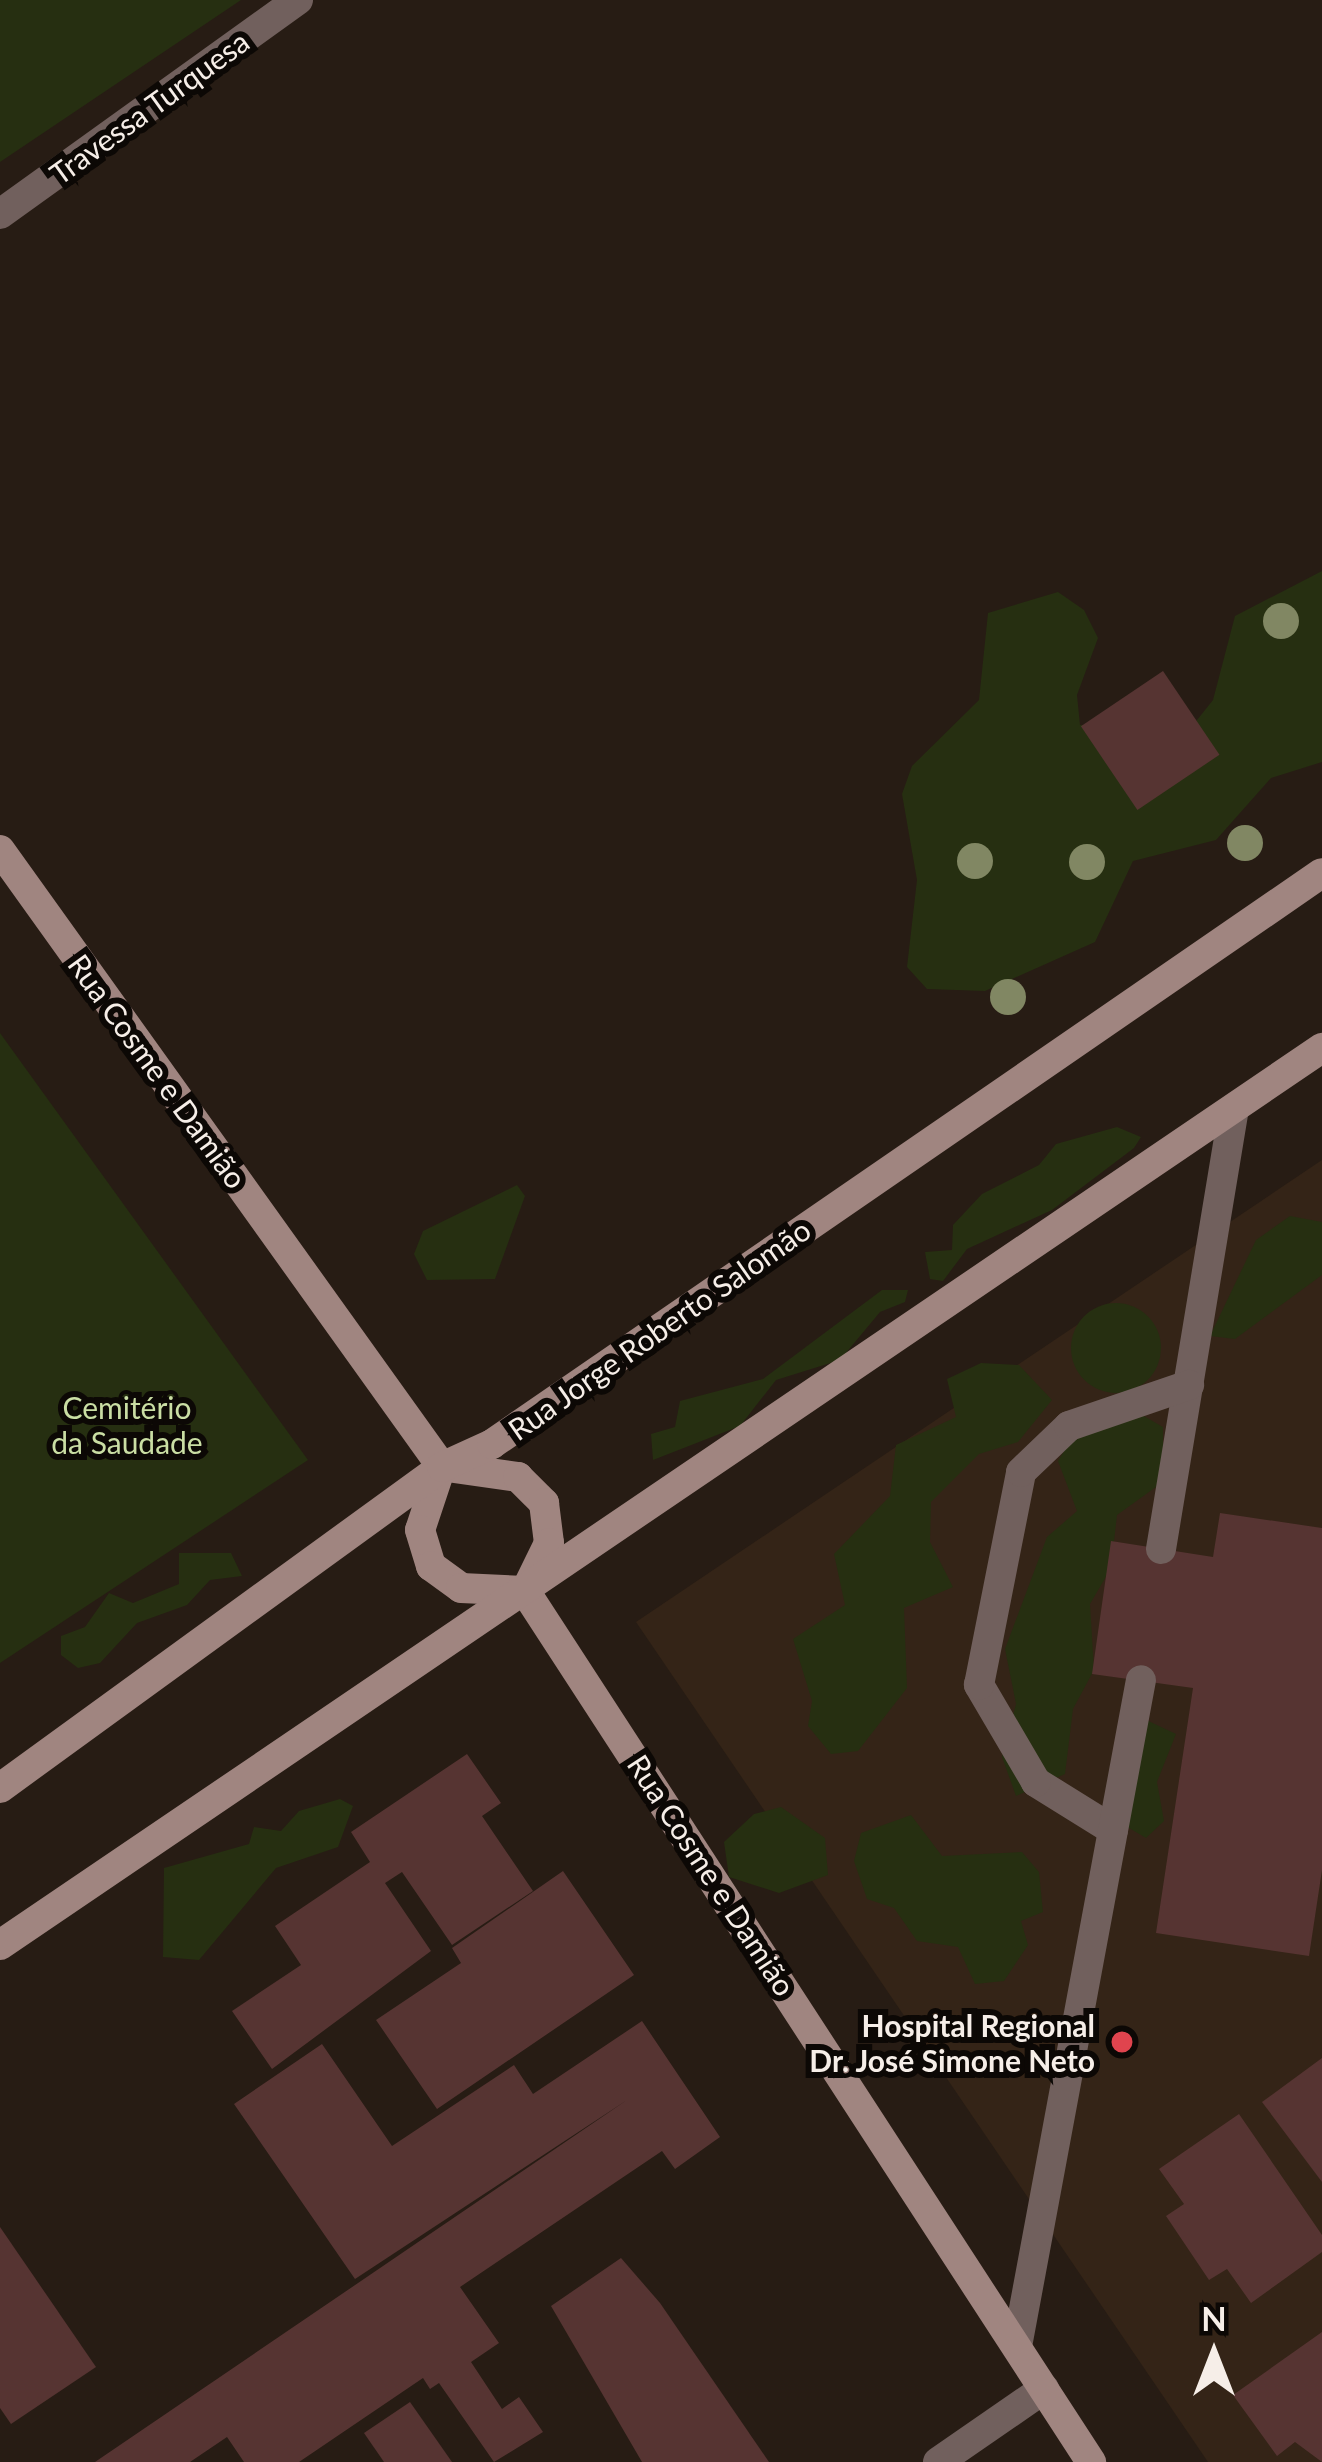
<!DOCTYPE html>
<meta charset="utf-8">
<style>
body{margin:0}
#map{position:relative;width:1322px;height:2462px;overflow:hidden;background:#271c14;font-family:Lato,sans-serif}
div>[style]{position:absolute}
.built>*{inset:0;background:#342417}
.green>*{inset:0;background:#262f11}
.round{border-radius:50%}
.building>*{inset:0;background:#563432;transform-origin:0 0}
.lane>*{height:30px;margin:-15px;padding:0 15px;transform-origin:15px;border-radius:15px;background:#71605d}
.street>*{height:30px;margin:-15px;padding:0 15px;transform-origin:15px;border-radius:15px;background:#71605d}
.secondary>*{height:30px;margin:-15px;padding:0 15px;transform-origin:15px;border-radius:15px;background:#a08580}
.trees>*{width:36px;height:36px;margin:-18px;border-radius:50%;background:#818763}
.dots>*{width:33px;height:33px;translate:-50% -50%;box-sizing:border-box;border:6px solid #0c0805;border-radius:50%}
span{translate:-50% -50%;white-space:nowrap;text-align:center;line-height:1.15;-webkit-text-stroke:12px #0c0805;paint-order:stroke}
.street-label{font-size:30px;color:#f6eee8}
.park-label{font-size:30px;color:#cadea4}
.poi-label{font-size:30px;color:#f6eee8;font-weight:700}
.right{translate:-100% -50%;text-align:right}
.north{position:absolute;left:1154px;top:2294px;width:120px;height:120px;-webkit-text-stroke:9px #0c0805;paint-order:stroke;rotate:0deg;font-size:33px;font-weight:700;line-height:48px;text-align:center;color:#f6eee8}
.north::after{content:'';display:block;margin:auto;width:42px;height:54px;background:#f6eee8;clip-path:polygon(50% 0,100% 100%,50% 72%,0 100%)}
</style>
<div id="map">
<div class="built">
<div style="clip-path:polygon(1322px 1160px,1322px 2462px,1208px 2462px,636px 1622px)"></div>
</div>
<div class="green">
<div style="clip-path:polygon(0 0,241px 0,0 162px)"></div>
<div style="clip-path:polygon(1322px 571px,1322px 762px,1271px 778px,1216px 840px,1133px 861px,1095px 942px,985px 991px,927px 989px,907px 967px,917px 880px,902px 794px,912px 766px,979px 700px,988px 613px,1058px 592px,1084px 610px,1098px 638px,1077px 695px,1080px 725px,1193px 725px,1213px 700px,1235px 616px)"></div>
<div style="clip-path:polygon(0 1033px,308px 1460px,0 1663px)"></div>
<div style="clip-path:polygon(1117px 1127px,1141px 1137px,1134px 1148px,1052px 1210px,967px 1249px,943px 1281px,930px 1279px,925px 1252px,952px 1250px,953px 1225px,982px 1194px,1039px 1165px,1056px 1144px)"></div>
<div style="clip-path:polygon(517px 1185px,525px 1196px,495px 1279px,427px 1280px,414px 1254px,423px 1231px)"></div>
<div style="clip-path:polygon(1290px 1216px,1322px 1222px,1322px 1275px,1235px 1339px,1210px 1336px,1256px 1240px)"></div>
<div style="clip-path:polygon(882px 1290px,908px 1290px,905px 1302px,880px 1312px,840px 1360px,776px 1380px,740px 1426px,653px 1460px,651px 1434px,675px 1427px,680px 1401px,763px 1379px)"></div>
<div class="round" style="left:1071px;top:1303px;width:90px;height:90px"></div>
<div style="clip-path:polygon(981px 1363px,1019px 1365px,1052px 1400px,1018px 1442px,979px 1454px,931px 1502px,930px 1542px,953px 1587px,904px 1608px,907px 1688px,858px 1751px,831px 1754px,808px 1726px,812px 1701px,793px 1639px,845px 1605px,834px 1554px,890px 1496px,896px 1445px,956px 1417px,947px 1379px)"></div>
<div style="clip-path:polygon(1135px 1411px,1163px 1427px,1163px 1482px,1117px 1515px,1111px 1568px,1090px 1604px,1094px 1670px,1073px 1709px,1065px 1774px,1016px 1796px,1002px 1757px,1016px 1704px,1005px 1649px,1047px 1537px,1077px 1511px,1058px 1461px,1072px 1438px)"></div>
<div style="clip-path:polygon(179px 1553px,231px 1553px,242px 1576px,210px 1580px,187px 1605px,137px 1623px,100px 1663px,78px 1668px,61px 1655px,61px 1636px,85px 1627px,109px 1593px,133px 1603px,179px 1584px)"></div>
<div style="clip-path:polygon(1142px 1718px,1176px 1734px,1157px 1782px,1164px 1821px,1146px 1838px,1124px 1825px)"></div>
<div style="clip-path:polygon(340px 1799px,353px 1806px,338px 1847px,276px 1868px,199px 1960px,163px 1957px,164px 1868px,249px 1844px,254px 1827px,281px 1831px,299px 1811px)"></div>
<div style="clip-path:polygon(781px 1807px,825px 1838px,828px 1875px,779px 1893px,729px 1877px,724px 1842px,754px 1814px)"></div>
<div style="clip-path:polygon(911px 1815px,942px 1856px,1022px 1852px,1039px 1872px,1043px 1912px,1021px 1921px,1028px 1945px,1004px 1981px,975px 1984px,958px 1947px,917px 1941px,894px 1908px,867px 1899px,854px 1861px,861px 1833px)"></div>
</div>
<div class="building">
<div style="left:1163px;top:671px;width:101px;height:99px;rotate:56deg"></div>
<div style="clip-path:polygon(1220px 1513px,1322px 1528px,1322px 1870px,1309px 1956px,1156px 1933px,1193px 1688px,1092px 1674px,1111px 1541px,1213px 1557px)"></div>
<div style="clip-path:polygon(467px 1754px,501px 1803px,482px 1816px,533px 1891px,452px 1945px,402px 1872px,385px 1883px,431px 1951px,272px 2069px,232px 2011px,301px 1965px,275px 1926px,370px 1862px,351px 1832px)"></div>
<div style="clip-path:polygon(563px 1871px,634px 1975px,437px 2109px,376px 2020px,461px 1963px,452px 1948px)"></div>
<div style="clip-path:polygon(642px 2021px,720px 2137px,675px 2169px,662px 2151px,460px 2287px,499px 2343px,471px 2362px,502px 2409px,519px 2397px,543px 2432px,494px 2462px,439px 2383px,430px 2389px,423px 2378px,299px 2462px,244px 2462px,227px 2437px,190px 2462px,95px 2462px,627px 2100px,355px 2279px,234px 2104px,322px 2044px,392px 2146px,514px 2065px,533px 2094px)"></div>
<div style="clip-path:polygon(1322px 2058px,1322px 2182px,1262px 2102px)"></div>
<div style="clip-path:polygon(1239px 2114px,1322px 2235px,1322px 2252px,1251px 2303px,1227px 2269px,1209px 2280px,1166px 2216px,1184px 2204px,1159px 2169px)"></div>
<div style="clip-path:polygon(0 2227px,96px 2367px,11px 2424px,0 2408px)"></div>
<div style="clip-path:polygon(621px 2258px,660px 2303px,769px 2462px,642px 2462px,551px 2306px)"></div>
<div style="clip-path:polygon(1322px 2332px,1322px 2462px,1295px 2442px,1277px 2456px,1233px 2395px)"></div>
<div style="clip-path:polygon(410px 2402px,452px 2462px,384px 2462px,364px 2433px)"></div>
</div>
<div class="lane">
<div style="left:1161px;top:1549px;width:445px;rotate:-80.6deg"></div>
<div style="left:1113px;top:1830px;width:91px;rotate:-148.1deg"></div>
<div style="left:1036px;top:1782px;width:113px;rotate:-120.4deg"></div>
<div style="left:979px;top:1685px;width:217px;rotate:-78.8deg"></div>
<div style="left:1021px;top:1472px;width:66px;rotate:-43.8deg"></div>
<div style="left:1069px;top:1426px;width:127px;rotate:-18.9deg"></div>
<div style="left:1018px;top:2341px;width:672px;rotate:-79.46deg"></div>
</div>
<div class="street">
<div style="left:0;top:214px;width:367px;rotate:-35.7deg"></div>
<div style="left:938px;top:2462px;width:129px;rotate:-34.6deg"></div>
</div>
<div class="secondary">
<div style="left:0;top:850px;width:759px;rotate:54.38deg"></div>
<div style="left:447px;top:1467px;width:72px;rotate:8deg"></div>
<div style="left:518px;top:1477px;width:37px;rotate:45deg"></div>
<div style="left:544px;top:1503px;width:40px;rotate:82.9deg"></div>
<div style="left:549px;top:1543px;width:48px;rotate:116deg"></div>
<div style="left:440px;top:1470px;width:63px;rotate:108.4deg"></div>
<div style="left:420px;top:1530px;width:38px;rotate:73deg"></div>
<div style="left:431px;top:1566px;width:37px;rotate:36deg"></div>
<div style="left:461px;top:1588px;width:64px;rotate:2.7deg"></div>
<div style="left:525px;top:1591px;width:1039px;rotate:56.98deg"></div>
<div style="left:0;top:1788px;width:546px;rotate:-35.99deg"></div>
<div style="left:442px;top:1467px;width:55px;rotate:-24.7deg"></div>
<div style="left:492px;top:1444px;width:1007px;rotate:-34.53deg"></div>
<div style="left:0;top:1945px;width:1598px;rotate:-34.16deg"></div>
</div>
<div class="trees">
<div style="left:1281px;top:621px"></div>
<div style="left:1245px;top:843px"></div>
<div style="left:975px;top:861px"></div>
<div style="left:1087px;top:862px"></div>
<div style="left:1008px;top:997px"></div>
</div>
<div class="dots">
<div style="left:1122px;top:2042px;background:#e0444e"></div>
</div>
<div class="street-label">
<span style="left:149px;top:107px;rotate:-36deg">Travessa Turquesa</span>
<span style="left:158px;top:1071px;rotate:54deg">Rua Cosme e Damião</span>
<span style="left:659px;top:1329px;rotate:-35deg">Rua Jorge Roberto Salomão</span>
<span style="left:712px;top:1875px;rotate:57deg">Rua Cosme e Damião</span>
</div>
<div class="park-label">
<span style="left:127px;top:1424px">Cemitério<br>da Saudade</span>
</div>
<div class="poi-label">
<span class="right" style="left:1095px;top:2042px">Hospital Regional<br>Dr. José Simone Neto</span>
</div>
<div class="north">N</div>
</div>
